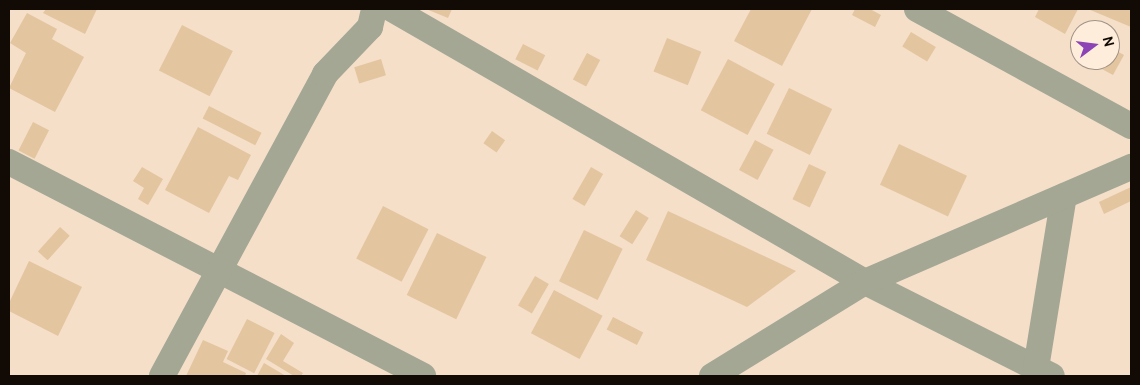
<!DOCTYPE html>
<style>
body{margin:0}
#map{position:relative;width:1140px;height:385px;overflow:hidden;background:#f5dfc9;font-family:Cabin,sans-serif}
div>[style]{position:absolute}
.building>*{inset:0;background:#e3c69f;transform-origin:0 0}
.street>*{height:26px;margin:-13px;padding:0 13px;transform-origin:13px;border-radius:13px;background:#a3a794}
span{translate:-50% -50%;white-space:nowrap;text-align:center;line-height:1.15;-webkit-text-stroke:4px #ffeddc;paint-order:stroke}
.frame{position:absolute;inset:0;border:10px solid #120b05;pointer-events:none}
.north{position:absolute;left:1070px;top:20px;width:50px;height:50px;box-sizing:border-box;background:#ffeddc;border:1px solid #a09386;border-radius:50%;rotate:75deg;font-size:14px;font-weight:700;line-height:20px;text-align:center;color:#120b05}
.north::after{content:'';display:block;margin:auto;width:18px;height:22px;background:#8c43b5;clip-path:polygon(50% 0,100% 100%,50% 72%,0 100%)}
</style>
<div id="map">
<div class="building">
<div style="clip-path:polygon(46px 9px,97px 9px,85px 34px,43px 13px)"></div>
<div style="clip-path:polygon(426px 9px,452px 9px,448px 18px)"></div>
<div style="clip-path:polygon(751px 9px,812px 9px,782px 66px,734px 41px)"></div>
<div style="clip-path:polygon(855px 9px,870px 9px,881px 15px,875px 27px,852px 15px)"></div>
<div style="clip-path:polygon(1039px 9px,1078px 9px,1065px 34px,1035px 17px)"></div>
<div style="clip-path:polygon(1088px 9px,1131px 9px,1131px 27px)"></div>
<div style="clip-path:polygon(27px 13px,57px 29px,52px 39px,84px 57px,55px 112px,9px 88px,26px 53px,10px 43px)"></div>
<div style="left:182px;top:25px;width:57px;height:51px;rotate:27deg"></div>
<div style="left:911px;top:32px;width:29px;height:17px;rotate:31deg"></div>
<div style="left:667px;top:38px;width:37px;height:36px;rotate:22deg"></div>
<div style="left:523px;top:44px;width:25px;height:17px;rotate:27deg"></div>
<div style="clip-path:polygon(1111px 48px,1124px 55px,1113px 75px,1100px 68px,1105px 60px,1110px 60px)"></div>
<div style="left:587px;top:53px;width:15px;height:30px;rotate:28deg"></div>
<div style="left:381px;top:59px;width:17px;height:28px;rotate:73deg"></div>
<div style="left:728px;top:59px;width:53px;height:58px;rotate:28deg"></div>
<div style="left:789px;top:88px;width:48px;height:51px;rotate:26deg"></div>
<div style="left:209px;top:106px;width:59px;height:14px;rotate:27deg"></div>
<div style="left:33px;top:122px;width:18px;height:32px;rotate:27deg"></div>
<div style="clip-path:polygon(198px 127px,251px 155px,238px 180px,229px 176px,209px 213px,165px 190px)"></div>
<div style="left:492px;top:131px;width:16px;height:15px;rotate:35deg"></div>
<div style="left:755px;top:140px;width:21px;height:34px;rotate:28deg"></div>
<div style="left:899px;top:144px;width:75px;height:45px;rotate:25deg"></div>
<div style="left:809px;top:164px;width:19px;height:39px;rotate:25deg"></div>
<div style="clip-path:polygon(142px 167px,163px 179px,148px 205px,138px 199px,144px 188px,133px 181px)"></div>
<div style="left:591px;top:167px;width:14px;height:37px;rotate:30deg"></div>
<div style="clip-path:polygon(1131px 187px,1131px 201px,1104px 214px,1099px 202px)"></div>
<div style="left:383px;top:206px;width:51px;height:59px;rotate:27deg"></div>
<div style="left:636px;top:210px;width:15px;height:31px;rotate:32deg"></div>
<div style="clip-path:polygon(668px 211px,796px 271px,747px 307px,646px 260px)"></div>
<div style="left:60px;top:227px;width:13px;height:33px;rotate:42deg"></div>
<div style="left:584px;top:230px;width:43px;height:57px;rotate:26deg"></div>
<div style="left:437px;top:233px;width:55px;height:69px;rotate:26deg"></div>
<div style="clip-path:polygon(29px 261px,82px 287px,58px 336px,9px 311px,9px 303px)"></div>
<div style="left:535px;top:276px;width:16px;height:34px;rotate:30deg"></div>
<div style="left:554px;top:290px;width:55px;height:49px;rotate:28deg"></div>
<div style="left:613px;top:317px;width:34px;height:14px;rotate:27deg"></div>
<div style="left:247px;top:319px;width:31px;height:45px;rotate:27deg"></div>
<div style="clip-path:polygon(281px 334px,294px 343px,283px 361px,303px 373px,301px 376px,294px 376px,266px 359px)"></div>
<div style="clip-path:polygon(203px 340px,228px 351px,223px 362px,246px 373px,245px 376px,186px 376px)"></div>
<div style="clip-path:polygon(264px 363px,286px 376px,257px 376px)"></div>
</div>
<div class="street">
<div style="left:392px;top:9px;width:546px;rotate:29.99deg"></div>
<div style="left:865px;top:282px;width:209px;rotate:26.7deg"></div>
<div style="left:917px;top:9px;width:244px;rotate:28.7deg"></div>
<div style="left:9px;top:162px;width:466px;rotate:27.3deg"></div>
<div style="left:1036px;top:368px;width:174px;rotate:-80.8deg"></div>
<div style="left:162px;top:376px;width:343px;rotate:-61.6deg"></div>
<div style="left:325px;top:74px;width:65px;rotate:-46.2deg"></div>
<div style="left:370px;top:27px;width:18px;rotate:-77deg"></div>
<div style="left:712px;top:376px;width:180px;rotate:-31.6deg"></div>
<div style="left:865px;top:282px;width:290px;rotate:-23.4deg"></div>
</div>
<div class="frame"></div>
<div class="north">N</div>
</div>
